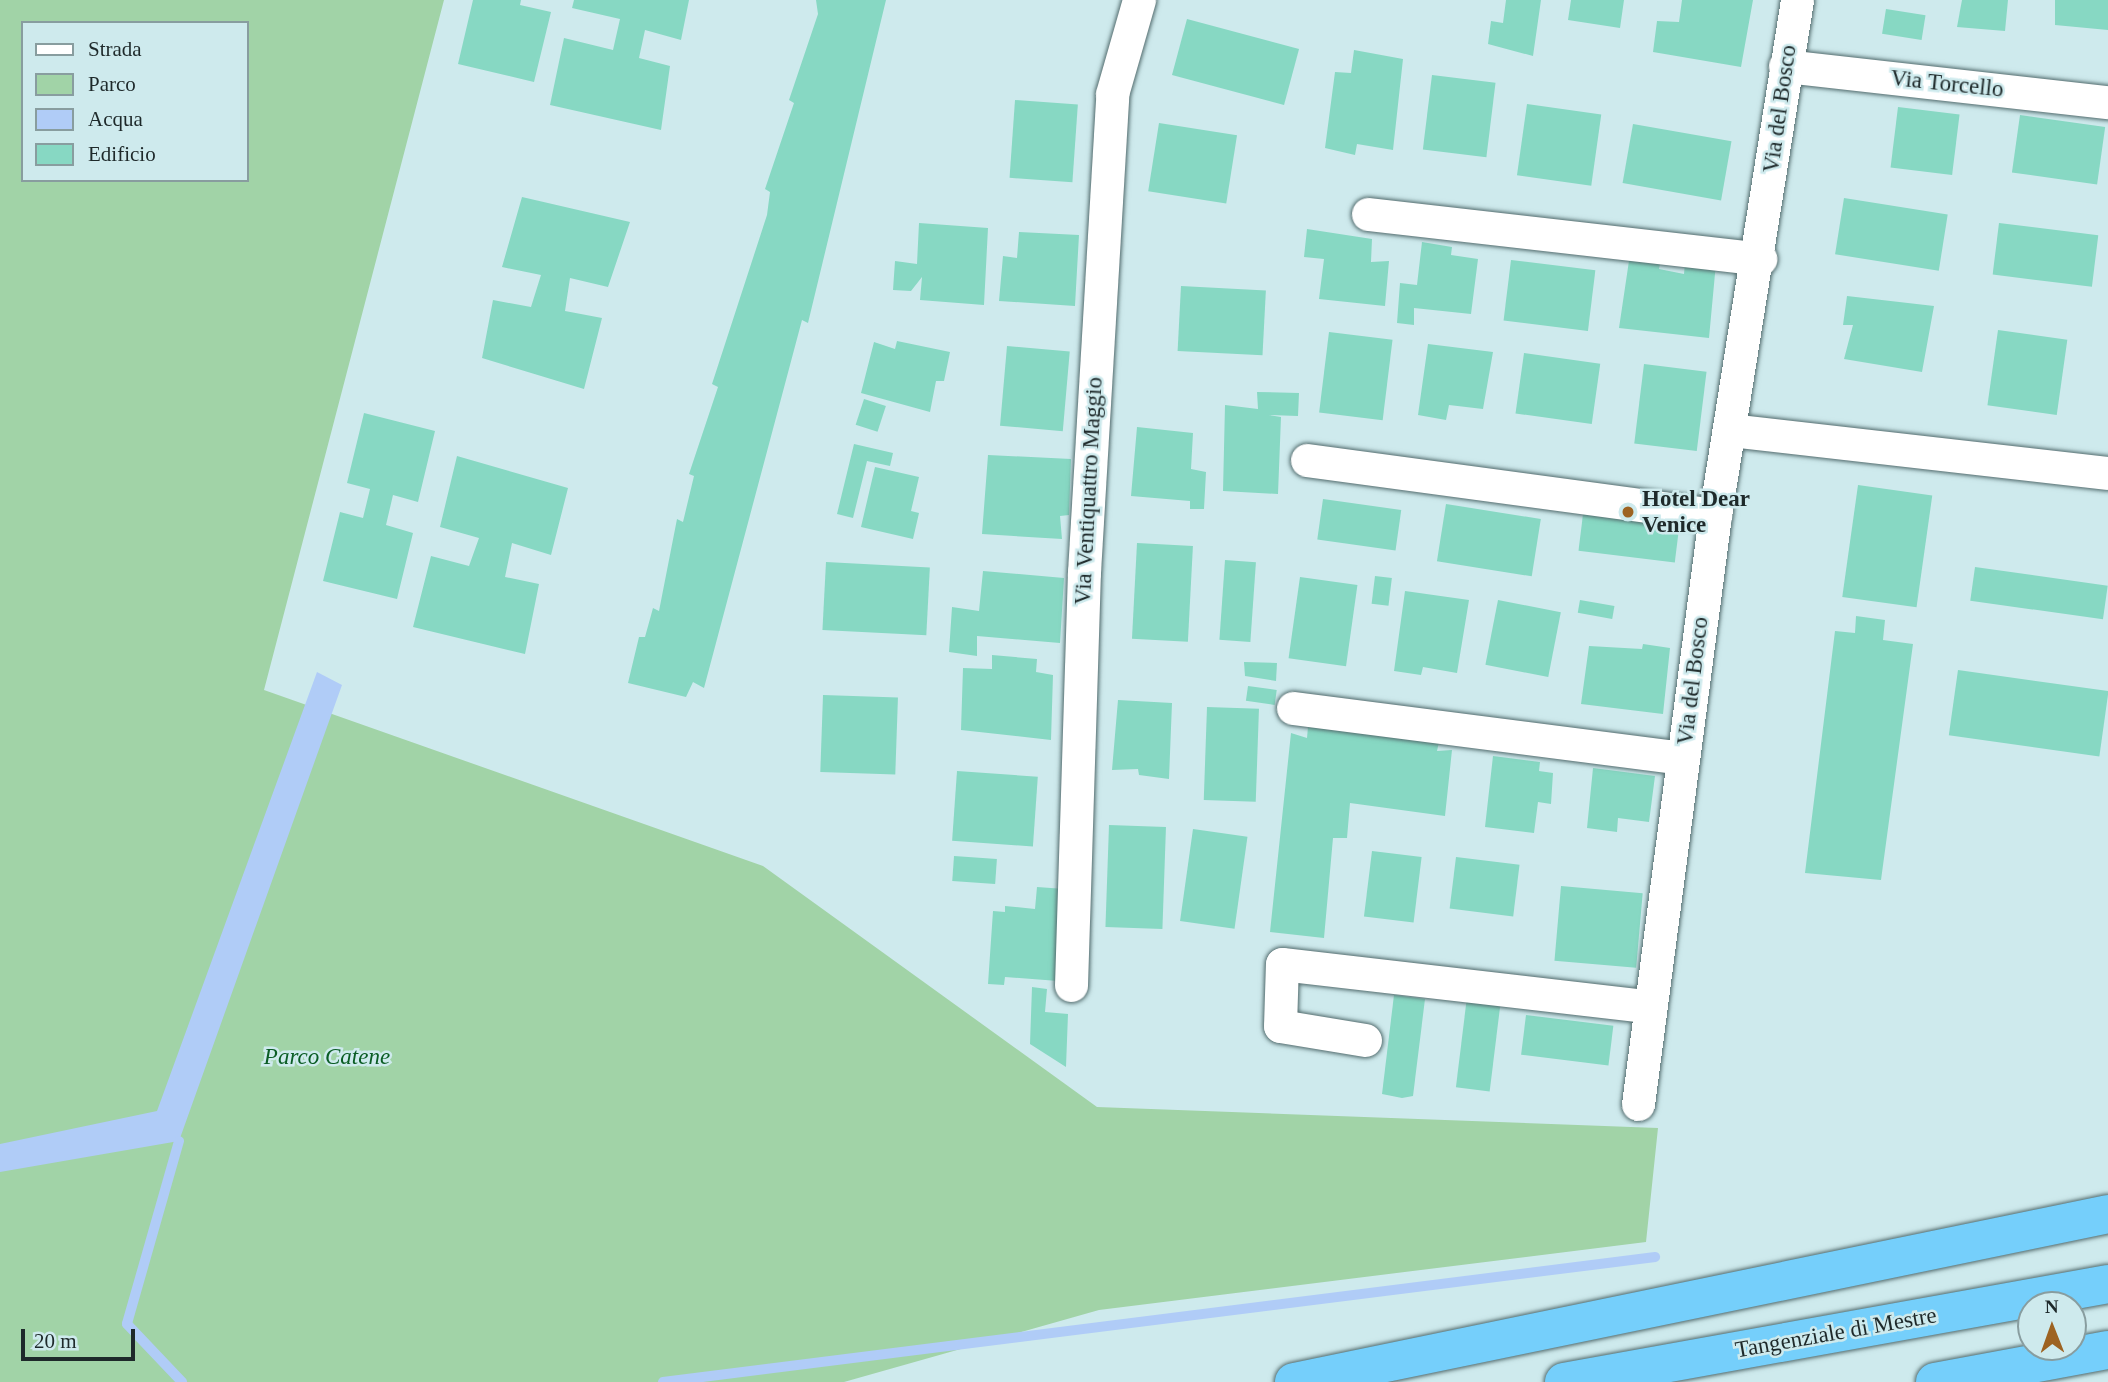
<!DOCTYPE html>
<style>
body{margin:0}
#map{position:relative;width:2108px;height:1382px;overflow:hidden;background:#ceeaed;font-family:Georgia,serif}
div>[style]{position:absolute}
.green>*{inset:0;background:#a1d3a7}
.water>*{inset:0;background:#b0ccf7}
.stream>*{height:10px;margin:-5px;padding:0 5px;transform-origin:5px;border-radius:5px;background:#b0ccf7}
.building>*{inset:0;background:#87d8c3;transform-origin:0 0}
.roads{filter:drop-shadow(0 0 2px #536c6e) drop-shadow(0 0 2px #536c6e)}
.minor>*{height:33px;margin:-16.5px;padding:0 16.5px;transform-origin:16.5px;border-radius:16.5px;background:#fff}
.motorway>*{height:38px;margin:-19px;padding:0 19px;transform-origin:19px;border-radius:19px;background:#75cffb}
.dots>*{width:19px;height:19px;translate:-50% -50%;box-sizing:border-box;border:4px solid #ceeaed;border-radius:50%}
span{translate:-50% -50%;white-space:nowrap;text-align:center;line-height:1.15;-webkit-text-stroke:5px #ceeaed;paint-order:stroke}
.street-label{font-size:23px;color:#1e292a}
.poi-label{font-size:23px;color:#1e292a;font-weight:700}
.left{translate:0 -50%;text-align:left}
.park-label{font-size:23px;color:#0a5d24;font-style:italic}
.legend{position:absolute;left:21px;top:21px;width:228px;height:161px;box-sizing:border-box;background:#ceeaed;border:2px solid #889d9f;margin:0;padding:9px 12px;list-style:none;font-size:21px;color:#1e292a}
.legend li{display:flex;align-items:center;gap:14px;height:35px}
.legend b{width:35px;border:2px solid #889d9f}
.north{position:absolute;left:2017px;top:1291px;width:70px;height:70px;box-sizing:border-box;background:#ceeaed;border:2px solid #889d9f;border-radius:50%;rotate:359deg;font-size:19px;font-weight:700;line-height:28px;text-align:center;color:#1e292a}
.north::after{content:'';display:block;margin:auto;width:24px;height:32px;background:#9d6322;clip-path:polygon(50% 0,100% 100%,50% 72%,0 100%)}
.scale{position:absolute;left:21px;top:1329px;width:114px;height:32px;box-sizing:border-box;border:4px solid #1e292a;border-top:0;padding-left:9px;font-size:21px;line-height:24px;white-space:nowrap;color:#1e292a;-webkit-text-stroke:5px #ceeaed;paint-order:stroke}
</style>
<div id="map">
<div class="green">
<div style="clip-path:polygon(evenodd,0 0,444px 0,264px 690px,763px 866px,1097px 1107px,1658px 1128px,1646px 1242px,1099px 1310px,844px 1382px,0 1382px,0 0,23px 23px,247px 23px,247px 180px,23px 180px,23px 23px)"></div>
</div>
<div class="water">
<div style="clip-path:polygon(317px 672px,342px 685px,179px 1141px,0 1172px,0 1144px,157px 1111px)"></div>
</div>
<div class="stream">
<div style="left:179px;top:1141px;width:190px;rotate:105.9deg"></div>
<div style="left:127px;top:1324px;width:80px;rotate:46.5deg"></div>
<div style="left:663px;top:1382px;width:1000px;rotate:-7.18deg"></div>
</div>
<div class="building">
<div style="clip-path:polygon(473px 0,521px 0,520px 5px,551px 12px,534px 82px,458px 64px)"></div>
<div style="clip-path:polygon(574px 0,689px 0,681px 40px,645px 30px,639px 58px,670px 66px,661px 130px,550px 105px,564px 38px,613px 50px,620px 19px,572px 8px)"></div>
<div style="clip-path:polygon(816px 0,886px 0,808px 323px,802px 320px,704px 688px,693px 682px,686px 697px,628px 683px,639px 637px,645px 637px,653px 608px,659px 611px,677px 519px,683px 522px,694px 476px,689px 474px,718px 387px,712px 384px,767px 215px,770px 192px,765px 189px,794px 103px,789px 100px,818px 14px)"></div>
<div style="clip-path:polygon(1506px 0,1541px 0,1533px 56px,1488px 44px,1491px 21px,1503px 23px)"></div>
<div style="clip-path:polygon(1571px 0,1624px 0,1620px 28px,1568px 20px)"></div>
<div style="clip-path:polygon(1682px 0,1753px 0,1741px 67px,1653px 52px,1657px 21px,1679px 22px)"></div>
<div style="clip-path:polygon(1962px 0,2008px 0,2005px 31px,1957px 27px)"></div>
<div style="clip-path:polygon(2055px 0,2108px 0,2108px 30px,2055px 25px)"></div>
<div style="left:1886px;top:9px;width:40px;height:25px;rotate:9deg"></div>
<div style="left:1187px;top:19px;width:116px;height:58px;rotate:15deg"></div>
<div style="clip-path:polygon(1354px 50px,1403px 59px,1393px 150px,1357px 144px,1355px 155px,1325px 148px,1335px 72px,1351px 73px)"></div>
<div style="left:1432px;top:75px;width:64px;height:75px;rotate:7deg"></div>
<div style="left:1015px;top:100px;width:63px;height:78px;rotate:4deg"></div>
<div style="left:1527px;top:104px;width:75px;height:72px;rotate:8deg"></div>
<div style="left:1898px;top:107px;width:62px;height:61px;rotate:7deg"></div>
<div style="left:2020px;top:115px;width:86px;height:58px;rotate:8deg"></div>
<div style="left:1159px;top:123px;width:79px;height:69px;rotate:9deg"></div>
<div style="left:1633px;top:124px;width:100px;height:60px;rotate:10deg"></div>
<div style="clip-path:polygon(522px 197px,630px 222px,608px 287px,570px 278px,565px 311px,602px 318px,584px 389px,482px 358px,493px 300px,531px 307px,541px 275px,502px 267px)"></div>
<div style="left:1844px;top:198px;width:105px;height:57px;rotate:9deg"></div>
<div style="clip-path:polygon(919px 223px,988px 228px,984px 305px,920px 300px,922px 277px,911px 291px,893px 290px,895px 261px,917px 264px)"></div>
<div style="left:1999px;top:223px;width:100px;height:52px;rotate:7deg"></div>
<div style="clip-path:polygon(1307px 229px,1372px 239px,1371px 262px,1389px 261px,1385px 306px,1319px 299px,1324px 259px,1304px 257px)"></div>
<div style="clip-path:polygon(1019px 232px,1079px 235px,1075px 306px,999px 301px,1003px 256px,1017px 258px)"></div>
<div style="clip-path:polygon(1422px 242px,1452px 247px,1451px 255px,1478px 259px,1471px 314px,1414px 308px,1414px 325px,1397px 323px,1400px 283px,1417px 285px)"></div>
<div style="clip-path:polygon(1630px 254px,1661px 258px,1659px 269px,1684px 274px,1685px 263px,1716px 263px,1709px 338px,1619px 328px)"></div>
<div style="left:1511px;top:260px;width:85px;height:61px;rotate:7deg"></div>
<div style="left:1181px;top:286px;width:85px;height:65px;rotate:3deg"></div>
<div style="clip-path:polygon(1847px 296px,1934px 306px,1922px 372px,1844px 359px,1853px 325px,1843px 325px)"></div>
<div style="left:1998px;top:330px;width:70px;height:76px;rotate:8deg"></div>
<div style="left:1329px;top:332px;width:64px;height:81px;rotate:7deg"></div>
<div style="clip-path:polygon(897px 341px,950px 352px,944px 381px,936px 381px,930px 412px,861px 393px,874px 342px,895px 349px)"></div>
<div style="clip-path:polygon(1428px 344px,1493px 352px,1483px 409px,1449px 405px,1446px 420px,1418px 415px)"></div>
<div style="left:1007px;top:346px;width:63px;height:80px;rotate:5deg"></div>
<div style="left:1524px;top:353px;width:77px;height:61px;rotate:8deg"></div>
<div style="left:1644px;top:364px;width:63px;height:80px;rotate:7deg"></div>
<div style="clip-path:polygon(1257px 392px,1299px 393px,1298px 416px,1268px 415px,1281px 417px,1278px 494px,1223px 491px,1225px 405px,1258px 409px)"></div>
<div style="left:864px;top:399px;width:23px;height:27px;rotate:18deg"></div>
<div style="clip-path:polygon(364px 413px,435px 431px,418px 502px,393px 495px,386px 525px,413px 533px,397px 599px,323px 581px,340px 512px,363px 518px,370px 489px,347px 483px)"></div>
<div style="clip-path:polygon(1137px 427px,1193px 433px,1191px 469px,1206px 472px,1204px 509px,1190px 509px,1190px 501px,1131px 496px)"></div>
<div style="clip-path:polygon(854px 444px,893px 453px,890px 466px,867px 461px,853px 518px,837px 514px)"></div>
<div style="clip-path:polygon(988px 455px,1071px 459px,1069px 515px,1060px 516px,1062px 539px,982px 534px)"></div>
<div style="clip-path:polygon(457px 456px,568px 488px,551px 555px,512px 543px,505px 577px,539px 584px,525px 654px,413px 627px,431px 556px,469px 566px,479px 538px,440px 527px)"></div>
<div style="clip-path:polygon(875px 467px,919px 477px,911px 511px,919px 513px,913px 539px,861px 527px)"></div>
<div style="left:1858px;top:485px;width:75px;height:113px;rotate:8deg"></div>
<div style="left:1323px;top:499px;width:79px;height:41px;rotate:8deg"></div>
<div style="left:1446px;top:504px;width:96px;height:58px;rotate:9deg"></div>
<div style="left:1584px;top:506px;width:97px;height:45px;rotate:7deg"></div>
<div style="left:1137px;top:543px;width:56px;height:96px;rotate:3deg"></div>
<div style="left:1225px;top:560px;width:31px;height:80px;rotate:4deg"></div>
<div style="left:826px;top:562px;width:104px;height:68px;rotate:3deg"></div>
<div style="left:1975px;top:567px;width:134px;height:34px;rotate:8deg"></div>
<div style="clip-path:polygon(983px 571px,1064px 578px,1060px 643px,977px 636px,977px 656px,949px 652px,952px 607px,979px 611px)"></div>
<div style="left:1375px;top:576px;width:17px;height:28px;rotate:7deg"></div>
<div style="left:1300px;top:577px;width:58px;height:82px;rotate:8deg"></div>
<div style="clip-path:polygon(1405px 591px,1469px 600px,1457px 673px,1423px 667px,1421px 675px,1394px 671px)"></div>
<div style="left:1498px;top:600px;width:64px;height:66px;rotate:11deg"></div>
<div style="left:1580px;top:600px;width:35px;height:13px;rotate:10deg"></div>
<div style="clip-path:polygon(1856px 616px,1885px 620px,1883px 640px,1913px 644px,1881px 880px,1805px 873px,1835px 631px,1855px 633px)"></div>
<div style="clip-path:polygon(1643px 644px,1670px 648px,1663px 714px,1581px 704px,1589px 646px,1642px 649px)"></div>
<div style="clip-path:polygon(992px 655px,1037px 659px,1036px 672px,1053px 675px,1051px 740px,961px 730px,963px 668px,992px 669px)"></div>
<div style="clip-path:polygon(1244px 662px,1277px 663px,1276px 681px,1245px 676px)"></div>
<div style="left:1958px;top:670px;width:152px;height:66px;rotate:8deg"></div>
<div style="left:1248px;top:686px;width:29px;height:15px;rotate:8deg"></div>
<div style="left:823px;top:695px;width:75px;height:77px;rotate:2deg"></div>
<div style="clip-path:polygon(1118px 700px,1172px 703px,1169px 779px,1139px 775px,1138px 769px,1112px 770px)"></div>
<div style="left:1207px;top:707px;width:52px;height:93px;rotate:2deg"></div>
<div style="clip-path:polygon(1308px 727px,1439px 742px,1437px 751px,1452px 750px,1445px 816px,1350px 803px,1347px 838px,1333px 838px,1324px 938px,1270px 932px,1291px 733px,1307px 738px)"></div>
<div style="clip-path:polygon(1493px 756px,1540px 762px,1539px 771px,1553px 773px,1551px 804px,1538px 802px,1534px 833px,1485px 827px)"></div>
<div style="clip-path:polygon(1593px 768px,1655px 776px,1649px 822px,1618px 818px,1617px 832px,1587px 828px)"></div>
<div style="left:957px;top:771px;width:81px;height:70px;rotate:4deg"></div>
<div style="left:1109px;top:825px;width:57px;height:102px;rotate:2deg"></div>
<div style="left:1193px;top:829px;width:55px;height:93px;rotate:8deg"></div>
<div style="left:1372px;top:851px;width:50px;height:66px;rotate:7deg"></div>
<div style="left:954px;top:856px;width:43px;height:25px;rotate:4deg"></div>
<div style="left:1456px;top:857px;width:64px;height:52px;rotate:7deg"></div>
<div style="left:1561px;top:886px;width:82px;height:75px;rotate:5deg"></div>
<div style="clip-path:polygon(1037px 887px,1065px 889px,1058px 981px,1005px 977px,1004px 985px,988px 984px,993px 911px,1005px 912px,1005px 906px,1035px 909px)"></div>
<div style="clip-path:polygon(1032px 987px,1047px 989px,1045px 1012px,1068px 1014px,1066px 1067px,1030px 1044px)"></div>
<div style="clip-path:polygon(1394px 995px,1425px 999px,1413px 1096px,1402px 1098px,1382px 1094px)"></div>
<div style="left:1467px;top:997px;width:34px;height:91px;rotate:7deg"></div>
<div style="left:1526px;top:1015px;width:88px;height:40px;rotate:7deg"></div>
</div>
<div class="roads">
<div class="minor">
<div style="left:1785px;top:66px;width:325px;rotate:6.4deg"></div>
<div style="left:1368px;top:214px;width:395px;rotate:6.5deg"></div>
<div style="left:1730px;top:430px;width:380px;rotate:6.5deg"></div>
<div style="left:1307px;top:460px;width:412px;rotate:7.7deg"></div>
<div style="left:1293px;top:708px;width:393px;rotate:7.3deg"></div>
<div style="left:1071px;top:985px;width:413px;rotate:-88.2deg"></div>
<div style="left:1084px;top:572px;width:479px;rotate:-86.6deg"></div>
<div style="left:1112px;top:94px;width:98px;rotate:-74deg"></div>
<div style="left:1365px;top:1040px;width:86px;rotate:-170.6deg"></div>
<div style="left:1280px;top:1026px;width:62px;rotate:-88.2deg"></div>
<div style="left:1282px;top:964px;width:371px;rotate:6.6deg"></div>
<div style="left:1638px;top:1104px;width:594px;rotate:-82.55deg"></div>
<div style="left:1715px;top:515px;width:521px;rotate:-80.95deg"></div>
</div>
<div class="motorway">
<div style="left:1294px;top:1382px;width:831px;rotate:-11.66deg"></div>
<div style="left:1564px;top:1382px;width:553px;rotate:-10.21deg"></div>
<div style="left:1935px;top:1382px;width:176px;rotate:-10.5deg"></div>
</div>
</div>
<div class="dots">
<div style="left:1628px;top:512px;background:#9d6322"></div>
</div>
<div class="street-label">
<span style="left:1947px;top:84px;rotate:6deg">Via Torcello</span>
<span style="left:1780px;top:109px;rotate:-82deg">Via del Bosco</span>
<span style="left:1089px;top:491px;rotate:-87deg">Via Ventiquattro Maggio</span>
<span style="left:1693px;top:681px;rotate:-83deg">Via del Bosco</span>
<span style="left:1836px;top:1333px;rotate:-10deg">Tangenziale di Mestre</span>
</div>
<div class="poi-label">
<span class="left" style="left:1642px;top:512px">Hotel Dear<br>Venice</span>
</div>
<div class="park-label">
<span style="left:327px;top:1057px">Parco Catene</span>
</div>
<ul class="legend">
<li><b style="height:9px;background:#fff"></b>Strada</li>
<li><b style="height:19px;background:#a1d3a7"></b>Parco</li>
<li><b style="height:19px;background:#b0ccf7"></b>Acqua</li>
<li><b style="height:19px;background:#87d8c3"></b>Edificio</li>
</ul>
<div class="north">N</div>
<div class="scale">20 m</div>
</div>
